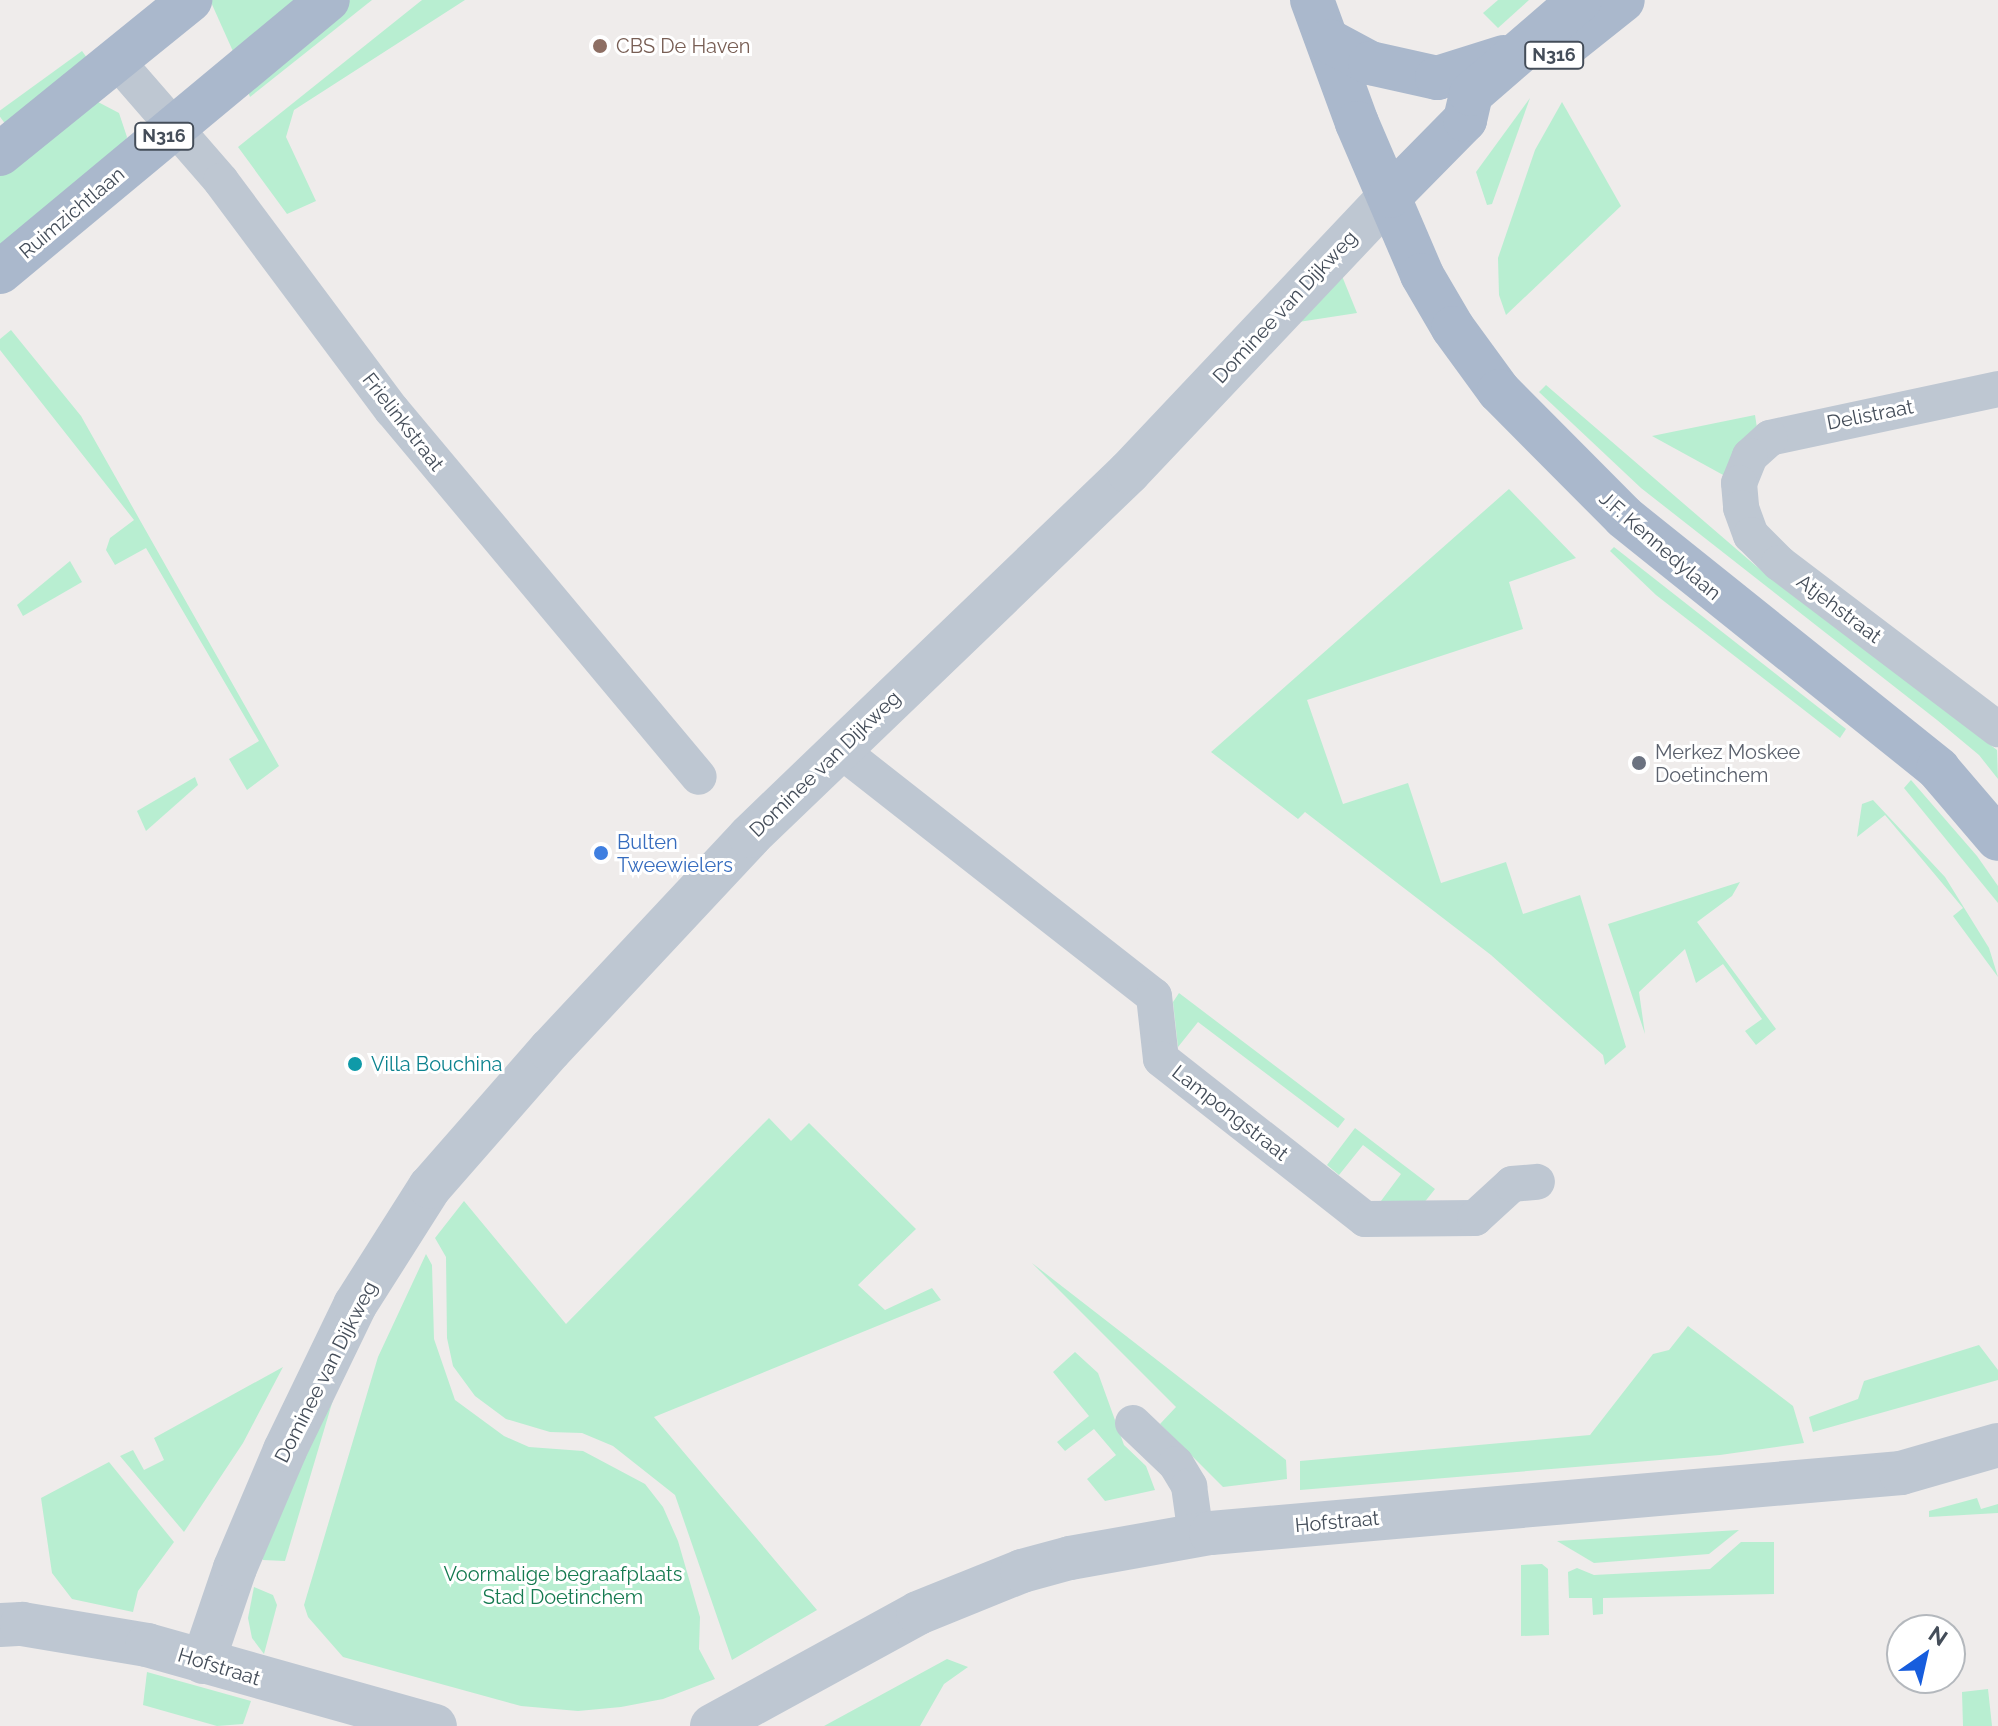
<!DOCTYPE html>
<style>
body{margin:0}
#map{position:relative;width:1998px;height:1726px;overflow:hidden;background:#efeceb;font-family:Raleway,sans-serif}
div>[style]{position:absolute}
.green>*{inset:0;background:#b8eed1;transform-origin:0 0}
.minor>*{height:36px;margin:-18px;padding:0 18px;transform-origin:18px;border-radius:18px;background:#bec7d2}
.tertiary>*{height:44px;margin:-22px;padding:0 22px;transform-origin:22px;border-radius:22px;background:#bec7d2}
.primary>*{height:44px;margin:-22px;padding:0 22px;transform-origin:22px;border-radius:22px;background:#aab8cc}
.dots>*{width:22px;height:22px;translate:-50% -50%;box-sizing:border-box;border:4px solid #fff;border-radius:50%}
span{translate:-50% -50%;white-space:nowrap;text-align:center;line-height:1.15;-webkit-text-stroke:6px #fff;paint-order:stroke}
.shield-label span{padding:2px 6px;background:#fff;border:2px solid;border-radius:6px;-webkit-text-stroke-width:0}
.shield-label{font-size:18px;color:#444d59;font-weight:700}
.education-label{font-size:20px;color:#785e54}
.left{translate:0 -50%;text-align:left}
.street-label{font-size:20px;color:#444d59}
.worship-label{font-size:20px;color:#5b616d}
.shop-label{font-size:20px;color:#366cbe}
.culture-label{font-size:20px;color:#0d838f}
.park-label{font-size:20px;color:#157a50}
.north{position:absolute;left:1886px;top:1614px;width:80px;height:80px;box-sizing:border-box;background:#fff;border:2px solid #b4b8bd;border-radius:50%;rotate:34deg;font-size:22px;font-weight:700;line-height:32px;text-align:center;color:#444d59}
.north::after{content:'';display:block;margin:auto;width:28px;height:36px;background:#175ddd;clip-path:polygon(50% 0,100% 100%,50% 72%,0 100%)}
</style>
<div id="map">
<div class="green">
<div style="clip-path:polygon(210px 0,309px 0,236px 58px)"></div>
<div style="clip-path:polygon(350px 0,372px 0,250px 97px,245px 84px)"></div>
<div style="clip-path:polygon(422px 0,465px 0,294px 110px,286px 137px,316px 201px,287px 214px,238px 147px)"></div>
<div style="clip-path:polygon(1498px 0,1529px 0,1498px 28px,1483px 13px)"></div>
<div style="left:82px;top:51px;width:14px;height:105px;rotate:54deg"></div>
<div style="clip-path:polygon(1530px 98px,1492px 204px,1487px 205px,1476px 172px)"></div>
<div style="clip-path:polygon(98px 102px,119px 113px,127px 137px,123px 147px,0 248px,0 170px)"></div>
<div style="clip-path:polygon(1562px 102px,1621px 206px,1506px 315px,1499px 295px,1498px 258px,1535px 150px)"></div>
<div style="clip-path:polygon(1342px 276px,1357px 313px,1292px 323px)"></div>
<div style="clip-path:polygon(11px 330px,81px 416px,279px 766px,247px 790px,229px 759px,259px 741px,146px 548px,115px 565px,106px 550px,110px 538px,134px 520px,0 350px,0 339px)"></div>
<div style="clip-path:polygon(1546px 385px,1756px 566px,1997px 750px,1998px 779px,1979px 755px,1937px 720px,1641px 488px,1539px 392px)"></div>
<div style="clip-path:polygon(1755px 415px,1757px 428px,1725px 476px,1652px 436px)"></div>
<div style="clip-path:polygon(1509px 489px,1576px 558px,1509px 582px,1523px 629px,1307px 700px,1343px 804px,1408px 783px,1441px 883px,1506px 862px,1523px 914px,1580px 895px,1626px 1047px,1605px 1065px,1603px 1055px,1491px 955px,1305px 812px,1298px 819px,1211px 752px)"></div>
<div style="clip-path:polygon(1614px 547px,1846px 729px,1840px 738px,1656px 595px,1610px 551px)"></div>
<div style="clip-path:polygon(70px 561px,82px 582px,23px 616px,17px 605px)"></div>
<div style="clip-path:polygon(195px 777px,198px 785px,146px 831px,137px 811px)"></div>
<div style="clip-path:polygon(1911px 780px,1977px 856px,1998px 886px,1998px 903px,1904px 788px)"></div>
<div style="clip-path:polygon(1873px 800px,1945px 877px,1989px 948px,1998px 977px,1953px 916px,1963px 908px,1885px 815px,1857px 837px,1862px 804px)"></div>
<div style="clip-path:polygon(1740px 882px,1732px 896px,1697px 922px,1776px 1029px,1756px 1045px,1745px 1031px,1762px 1019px,1723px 964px,1696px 983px,1685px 949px,1639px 992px,1645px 1034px,1608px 924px)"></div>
<div style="clip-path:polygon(1179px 993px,1345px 1119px,1338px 1128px,1198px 1022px,1178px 1047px,1173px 1002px)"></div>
<div style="clip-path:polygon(769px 1118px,791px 1141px,809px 1123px,916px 1229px,858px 1285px,885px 1310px,932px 1288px,941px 1300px,654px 1417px,817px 1610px,732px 1660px,675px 1495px,613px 1446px,582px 1433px,550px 1432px,506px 1419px,475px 1396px,453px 1366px,447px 1338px,446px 1257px,435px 1238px,464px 1201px,566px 1324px)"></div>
<div style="clip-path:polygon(1355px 1128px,1435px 1189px,1423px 1204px,1378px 1205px,1401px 1174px,1363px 1145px,1339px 1175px,1327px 1165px)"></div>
<div style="clip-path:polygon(426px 1254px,432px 1265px,434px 1339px,455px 1400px,504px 1436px,529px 1447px,583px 1451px,645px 1484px,663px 1507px,678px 1541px,700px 1617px,699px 1649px,715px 1679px,663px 1699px,621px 1707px,578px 1711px,521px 1706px,343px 1657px,308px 1617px,304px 1605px,378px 1357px)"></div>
<div style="clip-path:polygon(1032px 1263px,1286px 1460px,1287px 1479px,1223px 1487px,1160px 1424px,1176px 1407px)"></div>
<div style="clip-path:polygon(1688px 1326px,1793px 1406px,1804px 1443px,1720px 1455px,1300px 1490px,1300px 1461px,1590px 1435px,1653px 1354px,1669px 1350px)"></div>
<div style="clip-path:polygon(1979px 1345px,1998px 1370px,1998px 1380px,1813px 1432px,1809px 1417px,1858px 1399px,1864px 1381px)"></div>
<div style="clip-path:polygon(1075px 1352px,1098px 1373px,1124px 1445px,1146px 1466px,1155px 1490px,1105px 1501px,1087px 1479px,1116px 1455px,1094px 1429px,1065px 1451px,1057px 1442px,1089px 1416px,1053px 1372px)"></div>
<div style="clip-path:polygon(283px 1367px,243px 1443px,184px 1532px,120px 1456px,133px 1450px,144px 1470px,164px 1460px,154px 1438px)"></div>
<div style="clip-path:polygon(341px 1373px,285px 1561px,263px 1560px,260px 1556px)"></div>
<div style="clip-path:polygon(109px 1462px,174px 1542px,138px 1591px,133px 1612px,72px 1599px,52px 1573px,41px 1498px)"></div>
<div style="clip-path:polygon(1977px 1498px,1981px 1509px,1998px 1504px,1998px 1513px,1929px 1517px,1929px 1511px)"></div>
<div style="clip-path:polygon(1739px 1530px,1709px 1554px,1594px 1563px,1557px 1541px)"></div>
<div style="clip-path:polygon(1741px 1542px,1774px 1542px,1774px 1594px,1603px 1598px,1603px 1614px,1593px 1615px,1592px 1598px,1569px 1598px,1568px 1572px,1577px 1568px,1594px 1575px,1710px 1569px)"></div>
<div style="clip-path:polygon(1542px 1564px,1548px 1569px,1549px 1635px,1521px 1636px,1521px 1565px)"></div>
<div style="clip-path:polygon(254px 1587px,273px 1595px,277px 1605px,264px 1654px,252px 1638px,248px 1618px)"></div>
<div style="clip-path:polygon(947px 1659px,968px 1667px,944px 1684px,920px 1726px,824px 1726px)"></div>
<div style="clip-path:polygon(147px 1672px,251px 1701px,243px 1724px,217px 1726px,143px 1705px)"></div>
<div style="clip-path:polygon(1988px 1689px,1992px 1726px,1963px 1726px,1962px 1692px)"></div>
</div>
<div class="minor">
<div style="left:116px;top:60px;width:160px;rotate:49deg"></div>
<div style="left:221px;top:181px;width:286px;rotate:53.3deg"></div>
<div style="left:392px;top:410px;width:478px;rotate:50.1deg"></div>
<div style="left:1998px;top:389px;width:233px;rotate:167.9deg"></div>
<div style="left:1770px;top:438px;width:27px;rotate:138deg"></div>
<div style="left:1750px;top:456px;width:29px;rotate:112deg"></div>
<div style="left:1739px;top:483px;width:25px;rotate:85deg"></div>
<div style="left:1741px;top:508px;width:29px;rotate:70deg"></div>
<div style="left:1751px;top:535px;width:40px;rotate:45deg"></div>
<div style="left:1779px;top:563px;width:275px;rotate:37.2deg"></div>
<div style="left:840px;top:750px;width:399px;rotate:38.1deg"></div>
<div style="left:1154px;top:996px;width:63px;rotate:83.7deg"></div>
<div style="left:1161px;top:1059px;width:259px;rotate:38.1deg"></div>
<div style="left:1365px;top:1219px;width:110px;rotate:-0.5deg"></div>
<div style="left:1475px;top:1218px;width:50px;rotate:-42.6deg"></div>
<div style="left:1512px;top:1184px;width:25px;rotate:-5deg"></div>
<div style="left:1133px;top:1423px;width:59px;rotate:43.6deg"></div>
<div style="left:1176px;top:1464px;width:26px;rotate:59deg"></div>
<div style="left:1189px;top:1486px;width:50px;rotate:82deg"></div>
</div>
<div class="tertiary">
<div style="left:0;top:1625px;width:22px;rotate:-3deg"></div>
<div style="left:22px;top:1624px;width:127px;rotate:9.5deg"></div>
<div style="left:147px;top:1645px;width:299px;rotate:15.7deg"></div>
<div style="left:203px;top:1662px;width:99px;rotate:-71.2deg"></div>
<div style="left:235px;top:1568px;width:128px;rotate:-67deg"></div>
<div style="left:285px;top:1450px;width:161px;rotate:-64.2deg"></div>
<div style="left:355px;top:1305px;width:140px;rotate:-57.6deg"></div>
<div style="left:430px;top:1187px;width:182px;rotate:-48.8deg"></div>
<div style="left:550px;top:1050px;width:293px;rotate:-46.9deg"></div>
<div style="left:750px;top:836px;width:525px;rotate:-43.84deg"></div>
<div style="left:1129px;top:472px;width:380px;rotate:-46.6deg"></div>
<div style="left:712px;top:1726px;width:235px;rotate:-28.7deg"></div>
<div style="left:918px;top:1613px;width:112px;rotate:-22deg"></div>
<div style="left:1022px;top:1571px;width:50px;rotate:-15.2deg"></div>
<div style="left:1070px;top:1558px;width:143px;rotate:-10.1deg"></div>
<div style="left:1211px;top:1533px;width:693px;rotate:-4.97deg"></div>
<div style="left:1901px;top:1473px;width:101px;rotate:-16.1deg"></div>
</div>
<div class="primary">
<div style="left:1312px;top:0;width:131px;rotate:69.9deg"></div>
<div style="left:1357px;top:123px;width:165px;rotate:66.8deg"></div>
<div style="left:1422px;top:275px;width:61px;rotate:59.7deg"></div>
<div style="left:1453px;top:328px;width:78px;rotate:53.9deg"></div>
<div style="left:1499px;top:391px;width:177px;rotate:45.2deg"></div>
<div style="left:1624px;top:517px;width:403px;rotate:38.7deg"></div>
<div style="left:1938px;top:769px;width:92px;rotate:49.4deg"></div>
<div style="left:1329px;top:41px;width:47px;rotate:28.2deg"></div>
<div style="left:1370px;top:63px;width:69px;rotate:12.6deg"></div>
<div style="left:1437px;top:78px;width:70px;rotate:-17.4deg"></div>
<div style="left:1564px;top:47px;width:75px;rotate:-38.5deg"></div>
<div style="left:0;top:154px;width:245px;rotate:-39deg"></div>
<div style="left:1390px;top:196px;width:107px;rotate:-45.4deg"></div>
<div style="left:1465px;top:120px;width:27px;rotate:-77deg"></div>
<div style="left:1471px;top:94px;width:144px;rotate:-40.8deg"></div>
<div style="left:0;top:272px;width:426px;rotate:-39.7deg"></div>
</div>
<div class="dots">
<div style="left:600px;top:46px;background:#8d6e63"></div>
<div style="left:1639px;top:763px;background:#6b7280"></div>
<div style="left:601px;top:853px;background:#3f7fe0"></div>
<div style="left:355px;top:1064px;background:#0f9aa8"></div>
</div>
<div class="shield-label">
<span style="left:1554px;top:55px">N316</span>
<span style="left:164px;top:136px">N316</span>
</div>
<div class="education-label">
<span class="left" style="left:616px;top:46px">CBS De Haven</span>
</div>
<div class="street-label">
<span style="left:72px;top:213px;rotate:-40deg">Ruimzichtlaan</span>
<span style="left:1285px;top:307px;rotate:-47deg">Dominee van Dijkweg</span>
<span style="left:1870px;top:415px;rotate:-11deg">Delistraat</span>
<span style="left:403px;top:422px;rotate:52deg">Frielinkstraat</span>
<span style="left:1660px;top:546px;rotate:41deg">J.F. Kennedylaan</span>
<span style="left:1839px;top:609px;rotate:37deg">Atjehstraat</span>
<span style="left:825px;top:764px;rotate:-44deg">Dominee van Dijkweg</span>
<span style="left:1230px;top:1113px;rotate:38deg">Lampongstraat</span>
<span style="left:326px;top:1372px;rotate:-63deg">Dominee van Dijkweg</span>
<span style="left:1337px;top:1522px;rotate:-5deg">Hofstraat</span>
<span style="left:219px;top:1667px;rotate:17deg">Hofstraat</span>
</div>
<div class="worship-label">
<span class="left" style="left:1655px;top:764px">Merkez Moskee<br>Doetinchem</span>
</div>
<div class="shop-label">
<span class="left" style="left:617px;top:854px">Bulten<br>Tweewielers</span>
</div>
<div class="culture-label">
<span class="left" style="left:371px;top:1064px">Villa Bouchina</span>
</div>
<div class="park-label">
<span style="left:563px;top:1586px">Voormalige begraafplaats<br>Stad Doetinchem</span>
</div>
<div class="north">N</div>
</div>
